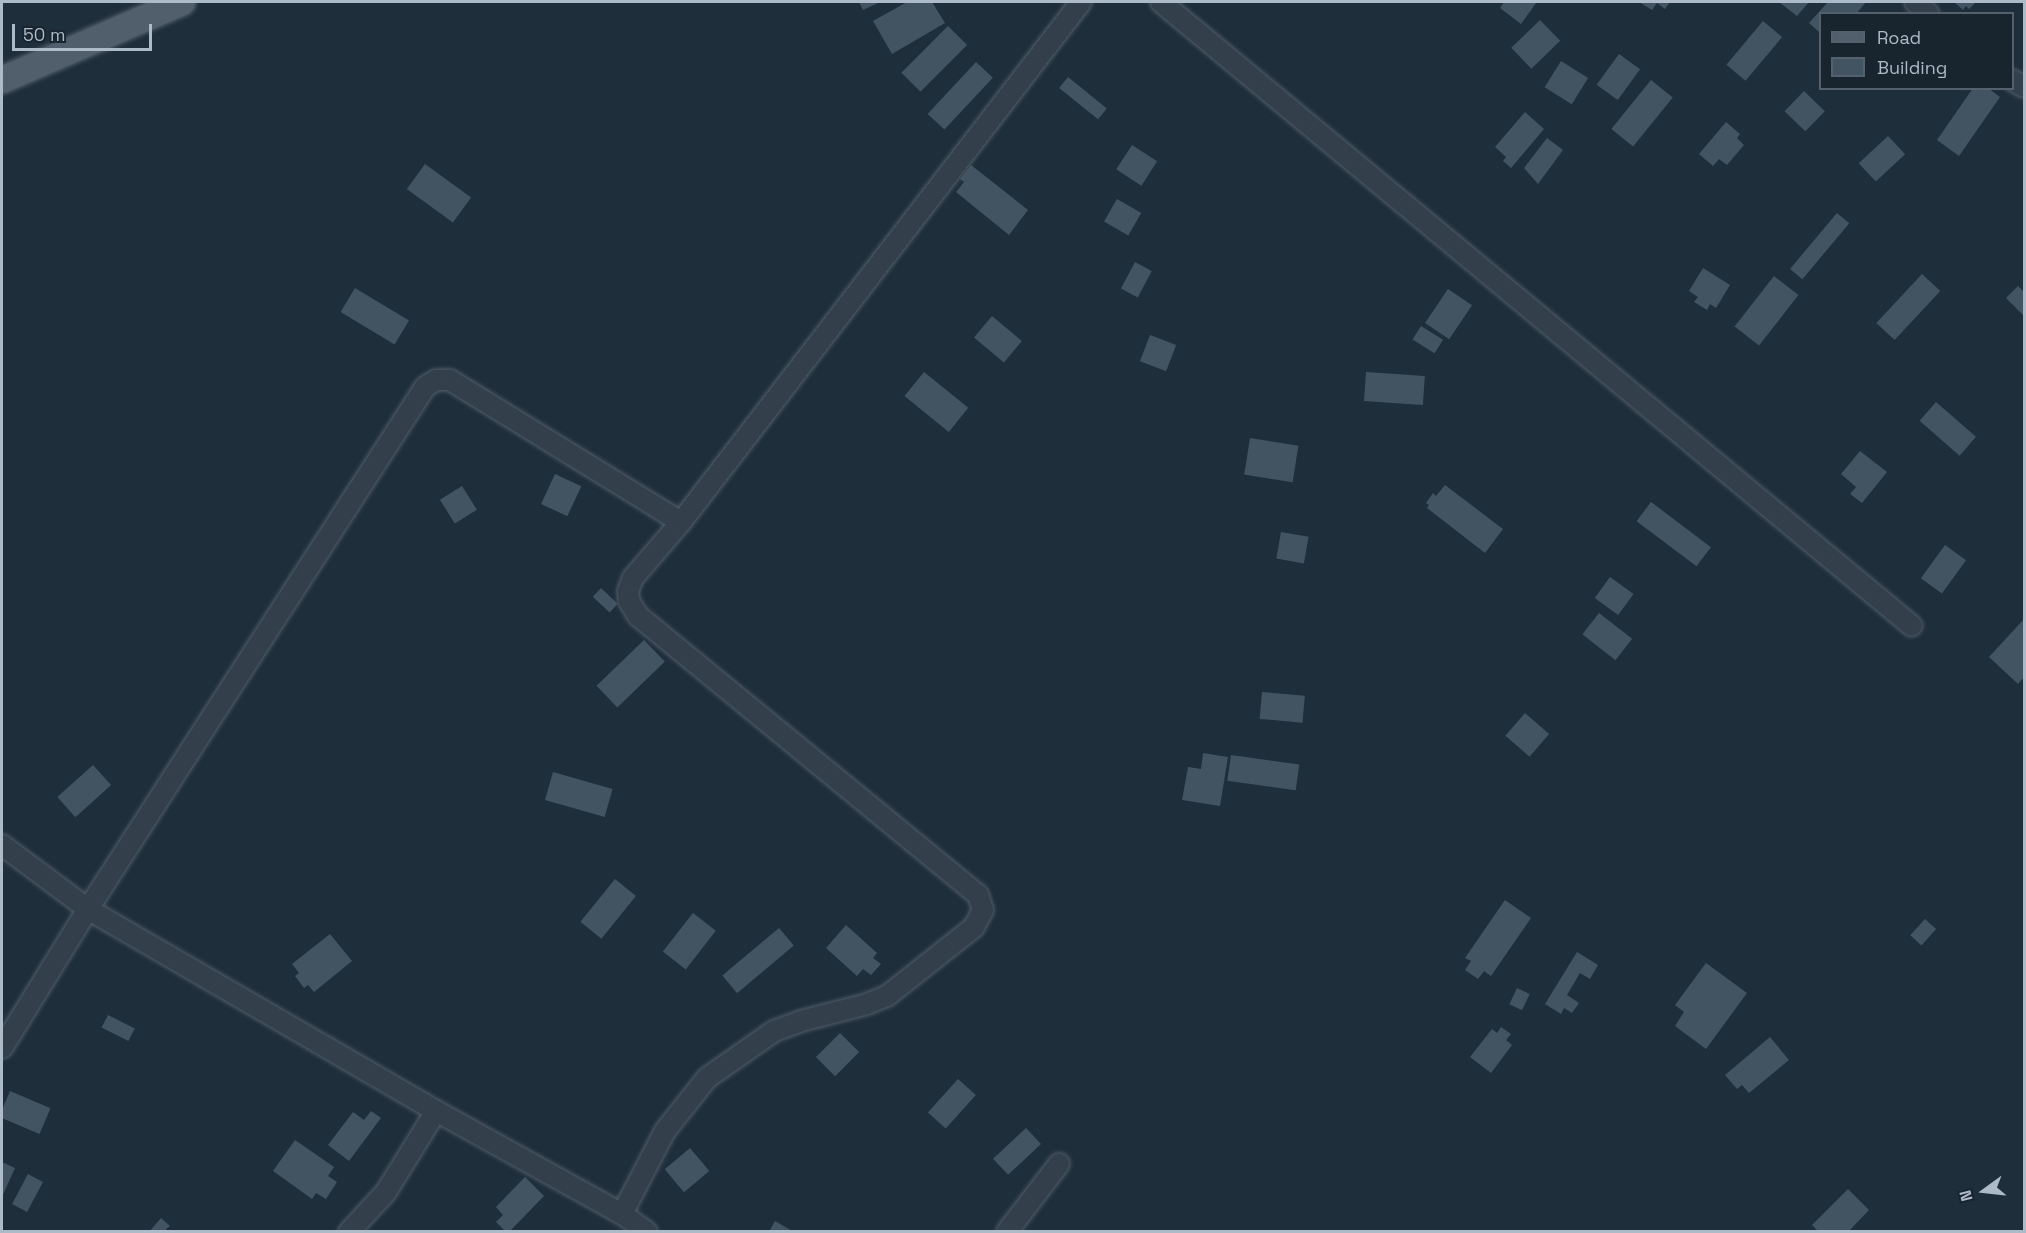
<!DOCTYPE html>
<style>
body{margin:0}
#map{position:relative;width:2026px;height:1233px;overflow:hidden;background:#1f2e3b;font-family:"Space Grotesk",sans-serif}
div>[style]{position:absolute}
.building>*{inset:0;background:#425462;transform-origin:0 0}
.roads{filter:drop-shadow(0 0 2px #505d69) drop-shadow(0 0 2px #505d69)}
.minor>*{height:20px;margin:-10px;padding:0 10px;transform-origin:10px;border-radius:10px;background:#33404b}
.major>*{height:26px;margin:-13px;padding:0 13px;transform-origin:13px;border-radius:13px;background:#505f6b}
span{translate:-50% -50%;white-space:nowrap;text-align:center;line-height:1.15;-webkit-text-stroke:4.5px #18252f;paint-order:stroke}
.frame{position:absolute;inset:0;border:3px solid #adbac7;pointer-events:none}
.legend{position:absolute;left:1819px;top:12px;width:195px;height:78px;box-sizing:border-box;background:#18252f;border:2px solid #54616c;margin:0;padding:8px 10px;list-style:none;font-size:18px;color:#adbac7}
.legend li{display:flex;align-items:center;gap:12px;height:30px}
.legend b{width:30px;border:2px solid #54616c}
.north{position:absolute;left:1954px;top:1161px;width:60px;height:60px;-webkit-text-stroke:4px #18252f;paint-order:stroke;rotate:255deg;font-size:16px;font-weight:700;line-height:24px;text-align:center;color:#adbac7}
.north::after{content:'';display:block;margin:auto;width:21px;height:27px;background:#adbac7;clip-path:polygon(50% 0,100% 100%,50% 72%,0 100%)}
.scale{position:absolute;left:12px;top:24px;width:140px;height:27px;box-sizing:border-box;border:3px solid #adbac7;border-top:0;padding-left:8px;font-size:18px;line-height:21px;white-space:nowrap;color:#adbac7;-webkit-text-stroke:4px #18252f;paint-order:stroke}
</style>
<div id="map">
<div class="building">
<div style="clip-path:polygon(859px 2px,880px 2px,863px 10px)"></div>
<div style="clip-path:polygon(907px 2px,932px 2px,945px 23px,892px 54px,873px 21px)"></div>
<div style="clip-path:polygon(1504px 2px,1534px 2px,1536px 3px,1521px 24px,1500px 8px)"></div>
<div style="clip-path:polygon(1639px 2px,1670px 2px,1665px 9px,1657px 3px,1652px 10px)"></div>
<div style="clip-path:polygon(1779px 2px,1809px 2px,1797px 16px)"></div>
<div style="clip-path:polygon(1828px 2px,1866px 2px,1856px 14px,1820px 14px,1820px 33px,1809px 23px)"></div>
<div style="clip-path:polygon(1954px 2px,1976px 2px,1969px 9px,1966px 6px,1963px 10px)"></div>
<div style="left:1540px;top:20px;width:29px;height:40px;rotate:46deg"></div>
<div style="left:1763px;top:21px;width:25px;height:57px;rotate:40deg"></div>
<div style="left:948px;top:26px;width:27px;height:66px;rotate:45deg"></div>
<div style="left:1619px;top:54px;width:26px;height:38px;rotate:36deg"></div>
<div style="left:1561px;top:61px;width:32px;height:31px;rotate:32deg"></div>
<div style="left:976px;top:62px;width:23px;height:71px;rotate:43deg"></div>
<div style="left:1068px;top:77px;width:50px;height:14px;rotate:39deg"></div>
<div style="left:1651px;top:80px;width:28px;height:63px;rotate:39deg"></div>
<div style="clip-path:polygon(1973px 88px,1988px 88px,2000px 97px,1959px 156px,1937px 140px)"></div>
<div style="left:1804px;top:91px;width:29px;height:28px;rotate:44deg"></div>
<div style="clip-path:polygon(1525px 112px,1544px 129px,1511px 168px,1503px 161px,1506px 157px,1495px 147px)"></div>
<div style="clip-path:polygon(1726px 122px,1740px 134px,1737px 138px,1744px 145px,1727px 165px,1719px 159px,1713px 166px,1699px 154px)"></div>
<div style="left:1888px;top:136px;width:25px;height:40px;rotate:47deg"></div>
<div style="clip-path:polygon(1547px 138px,1563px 150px,1538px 184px,1524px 168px)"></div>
<div style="left:1132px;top:145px;width:30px;height:29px;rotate:33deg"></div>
<div style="left:425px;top:164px;width:57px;height:31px;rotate:36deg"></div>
<div style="clip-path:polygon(971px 165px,1028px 210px,1009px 235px,956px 192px,964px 182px,960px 179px)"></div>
<div style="left:1117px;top:199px;width:28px;height:26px;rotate:30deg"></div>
<div style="left:1837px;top:213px;width:16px;height:73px;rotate:40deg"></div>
<div style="left:1135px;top:262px;width:19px;height:30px;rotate:28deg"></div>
<div style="clip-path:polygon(1703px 268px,1730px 285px,1716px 308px,1710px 304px,1707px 310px,1694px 302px,1698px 297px,1689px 291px)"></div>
<div style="left:1922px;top:274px;width:25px;height:67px;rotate:43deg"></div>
<div style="left:1774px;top:276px;width:31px;height:64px;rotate:38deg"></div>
<div style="clip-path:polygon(2018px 286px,2024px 292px,2024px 316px,2006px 298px)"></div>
<div style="left:355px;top:288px;width:63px;height:28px;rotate:31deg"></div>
<div style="left:1448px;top:289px;width:29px;height:41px;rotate:34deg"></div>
<div style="left:992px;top:316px;width:39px;height:28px;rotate:40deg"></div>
<div style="left:1421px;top:326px;width:26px;height:16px;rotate:32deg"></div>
<div style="left:1150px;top:335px;width:28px;height:28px;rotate:21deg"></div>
<div style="left:924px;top:372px;width:57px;height:31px;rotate:39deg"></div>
<div style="left:1366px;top:372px;width:59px;height:29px;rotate:4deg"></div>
<div style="left:1936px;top:402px;width:53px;height:25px;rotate:41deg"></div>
<div style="left:1250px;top:438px;width:49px;height:37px;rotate:9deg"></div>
<div style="clip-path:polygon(1860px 451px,1887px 472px,1862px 503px,1850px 494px,1856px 487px,1841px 474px)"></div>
<div style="left:555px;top:474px;width:29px;height:33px;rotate:25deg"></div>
<div style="clip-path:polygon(1445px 485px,1503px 529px,1485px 553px,1427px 508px,1429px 505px,1426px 503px,1433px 493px,1436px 496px)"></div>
<div style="left:462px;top:486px;width:28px;height:26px;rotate:58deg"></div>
<div style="left:1651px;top:502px;width:75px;height:24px;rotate:37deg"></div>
<div style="left:1281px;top:532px;width:28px;height:27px;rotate:10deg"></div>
<div style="left:1945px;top:545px;width:26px;height:41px;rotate:36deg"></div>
<div style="left:1610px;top:577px;width:29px;height:26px;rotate:36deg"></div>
<div style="left:601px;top:588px;width:23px;height:12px;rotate:43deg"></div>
<div style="left:1599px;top:613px;width:42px;height:27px;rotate:38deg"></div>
<div style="clip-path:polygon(2024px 619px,2024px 677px,2018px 684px,1989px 657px)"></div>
<div style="left:644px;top:640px;width:30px;height:66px;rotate:46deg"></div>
<div style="left:1262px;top:692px;width:43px;height:27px;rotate:5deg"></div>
<div style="left:1525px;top:713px;width:32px;height:30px;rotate:41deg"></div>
<div style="clip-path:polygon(1203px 753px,1228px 757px,1220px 806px,1182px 800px,1188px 767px,1201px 769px)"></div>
<div style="left:1231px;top:755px;width:69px;height:26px;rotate:8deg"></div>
<div style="left:93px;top:765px;width:27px;height:48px;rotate:48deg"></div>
<div style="left:553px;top:772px;width:62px;height:29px;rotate:16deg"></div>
<div style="left:615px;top:879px;width:27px;height:55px;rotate:39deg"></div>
<div style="clip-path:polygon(1505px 900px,1531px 918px,1491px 976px,1484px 971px,1478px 979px,1465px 970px,1471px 961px,1465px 958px)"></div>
<div style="left:693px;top:913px;width:29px;height:49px;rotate:38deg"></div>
<div style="left:1925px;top:919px;width:15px;height:22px;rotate:42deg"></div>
<div style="clip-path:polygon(846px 925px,877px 953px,873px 958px,881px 964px,871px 975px,863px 969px,857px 976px,826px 948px)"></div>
<div style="left:779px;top:928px;width:23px;height:74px;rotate:50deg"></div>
<div style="clip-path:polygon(330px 934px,352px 961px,314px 992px,308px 985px,304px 988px,295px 976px,299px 973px,292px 964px)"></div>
<div style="clip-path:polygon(1577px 952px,1598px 965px,1590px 979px,1580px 973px,1567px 995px,1579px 1003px,1572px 1013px,1564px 1008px,1561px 1014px,1545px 1004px)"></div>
<div style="clip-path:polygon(1706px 963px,1747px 993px,1706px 1049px,1675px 1026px,1684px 1012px,1675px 1005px)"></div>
<div style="left:1517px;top:988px;width:14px;height:18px;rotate:25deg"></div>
<div style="left:108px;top:1015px;width:30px;height:14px;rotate:27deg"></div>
<div style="clip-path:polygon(1501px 1027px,1511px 1034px,1506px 1040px,1512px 1045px,1491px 1073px,1470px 1057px,1492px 1029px,1497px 1033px)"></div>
<div style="left:840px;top:1033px;width:27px;height:34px;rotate:45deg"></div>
<div style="clip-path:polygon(1770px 1037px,1789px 1060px,1749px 1093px,1742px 1085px,1737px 1089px,1725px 1075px)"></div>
<div style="left:958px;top:1079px;width:24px;height:45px;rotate:42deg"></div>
<div style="left:10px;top:1091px;width:44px;height:28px;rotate:23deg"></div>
<div style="clip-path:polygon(371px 1111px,381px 1118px,349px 1161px,328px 1145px,353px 1112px,364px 1120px)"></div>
<div style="left:1026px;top:1128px;width:22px;height:45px;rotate:47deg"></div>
<div style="clip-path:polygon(295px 1140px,334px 1167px,328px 1176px,337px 1182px,326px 1199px,316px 1193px,312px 1199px,273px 1171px)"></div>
<div style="left:690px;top:1148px;width:30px;height:33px;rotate:50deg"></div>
<div style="clip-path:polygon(2px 1162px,15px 1168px,2px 1197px)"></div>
<div style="left:28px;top:1174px;width:17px;height:34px;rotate:28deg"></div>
<div style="clip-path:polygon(525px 1177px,544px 1196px,509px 1232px,506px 1232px,496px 1222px,503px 1215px,496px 1207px)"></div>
<div style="clip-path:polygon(1848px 1189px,1869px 1210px,1848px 1232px,1819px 1232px,1812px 1225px)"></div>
<div style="clip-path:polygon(161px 1218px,170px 1226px,166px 1229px,169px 1232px,149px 1232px)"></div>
<div style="clip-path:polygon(775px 1221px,794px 1232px,769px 1232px)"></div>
</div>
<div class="roads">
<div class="minor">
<div style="left:1161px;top:2px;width:976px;rotate:39.72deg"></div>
<div style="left:1915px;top:2px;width:18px;rotate:41deg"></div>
<div style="left:2012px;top:80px;width:14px;rotate:30deg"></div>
<div style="left:2px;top:845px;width:107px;rotate:36.7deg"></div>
<div style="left:88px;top:909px;width:163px;rotate:121.7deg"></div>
<div style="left:622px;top:1214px;width:93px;rotate:-62.6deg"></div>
<div style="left:665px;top:1131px;width:68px;rotate:-51.6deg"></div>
<div style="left:707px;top:1078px;width:82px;rotate:-35deg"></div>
<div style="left:774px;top:1031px;width:29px;rotate:-20deg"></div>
<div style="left:801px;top:1021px;width:68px;rotate:-14.4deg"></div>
<div style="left:867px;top:1004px;width:22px;rotate:-22deg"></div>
<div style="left:887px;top:996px;width:111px;rotate:-38.4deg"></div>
<div style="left:974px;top:927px;width:19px;rotate:-62deg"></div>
<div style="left:983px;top:910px;width:16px;rotate:-108deg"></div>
<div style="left:978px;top:895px;width:440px;rotate:-140.6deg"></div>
<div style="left:638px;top:616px;width:17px;rotate:-121deg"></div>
<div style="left:629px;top:601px;width:10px;rotate:-96deg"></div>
<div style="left:628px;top:591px;width:14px;rotate:-69deg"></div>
<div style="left:633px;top:578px;width:74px;rotate:-49.4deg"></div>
<div style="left:349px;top:1232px;width:54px;rotate:-47.2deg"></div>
<div style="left:386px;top:1192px;width:95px;rotate:-58.3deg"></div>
<div style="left:647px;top:1232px;width:31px;rotate:-144deg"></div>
<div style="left:622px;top:1214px;width:213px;rotate:-151deg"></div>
<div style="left:436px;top:1111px;width:402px;rotate:-149.9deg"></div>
<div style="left:88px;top:909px;width:621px;rotate:-57.15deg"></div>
<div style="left:425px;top:387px;width:13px;rotate:-32deg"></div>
<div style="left:436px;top:380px;width:14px"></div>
<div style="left:450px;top:380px;width:271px;rotate:31.6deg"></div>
<div style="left:681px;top:522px;width:656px;rotate:-52.43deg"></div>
<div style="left:1007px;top:1232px;width:86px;rotate:-52.6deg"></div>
</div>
<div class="major">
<div style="left:2px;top:80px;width:196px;rotate:-23.4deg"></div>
</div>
</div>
<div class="frame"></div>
<ul class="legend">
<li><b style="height:8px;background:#505f6b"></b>Road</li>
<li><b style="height:16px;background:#425462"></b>Building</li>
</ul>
<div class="north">N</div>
<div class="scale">50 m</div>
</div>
